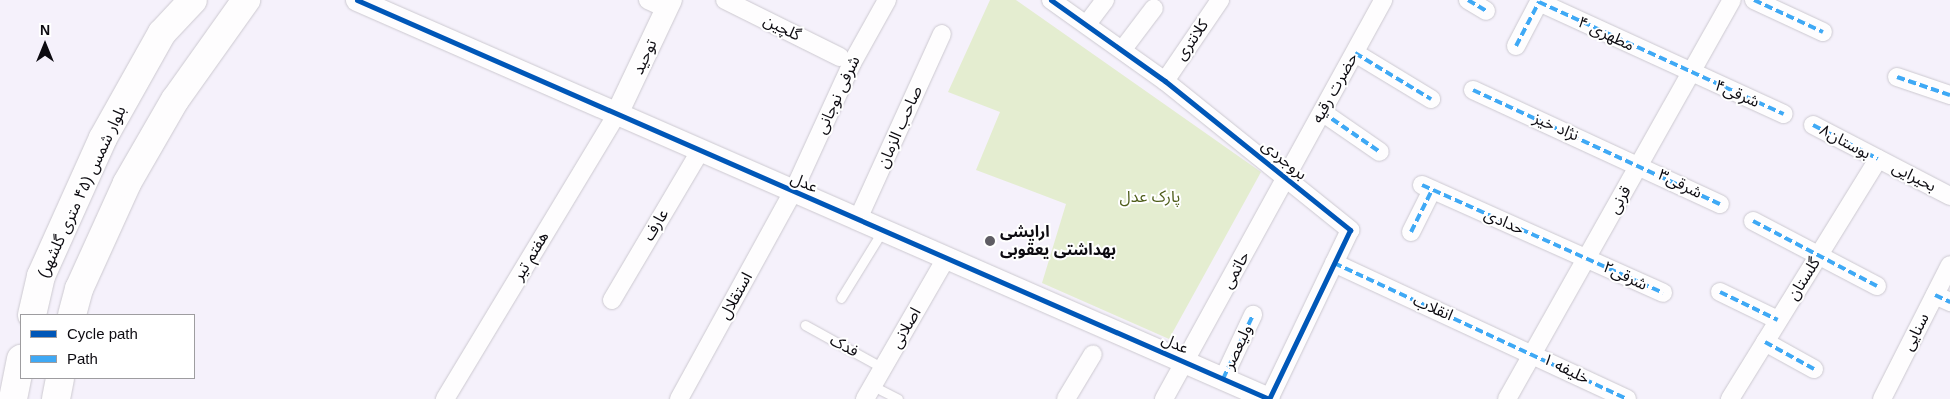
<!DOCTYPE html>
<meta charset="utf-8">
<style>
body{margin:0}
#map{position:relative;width:1950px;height:399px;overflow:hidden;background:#f5f1fb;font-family:Helvetica,"Noto Sans Arabic",sans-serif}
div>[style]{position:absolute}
.green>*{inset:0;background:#e4edd0}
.roads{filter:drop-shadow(0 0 1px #ccc9d0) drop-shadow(0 0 1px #ccc9d0)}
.service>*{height:9px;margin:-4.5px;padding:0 4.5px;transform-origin:4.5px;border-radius:4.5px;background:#fefdfe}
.minor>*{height:18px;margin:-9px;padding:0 9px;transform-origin:9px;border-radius:9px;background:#fefdfe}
.tertiary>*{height:22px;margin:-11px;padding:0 11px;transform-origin:11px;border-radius:11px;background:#fefdfe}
.primary>*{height:28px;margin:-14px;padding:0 14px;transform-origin:14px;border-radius:14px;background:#fefdfe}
.quiet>*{height:4px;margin-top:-2px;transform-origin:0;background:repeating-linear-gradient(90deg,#3fa9f5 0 8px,transparent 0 12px)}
.cycleway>*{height:5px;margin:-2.5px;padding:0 2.5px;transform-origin:2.5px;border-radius:2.5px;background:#0057b8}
.dots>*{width:14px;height:14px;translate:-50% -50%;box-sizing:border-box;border:2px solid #fff;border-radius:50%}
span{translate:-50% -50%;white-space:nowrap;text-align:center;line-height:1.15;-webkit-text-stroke:4px #fff;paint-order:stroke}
.street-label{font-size:16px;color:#0d0b11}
.park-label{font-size:16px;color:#4e5d1a}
.poi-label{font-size:16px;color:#0d0b11;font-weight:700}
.left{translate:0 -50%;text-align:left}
.legend{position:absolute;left:20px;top:314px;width:175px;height:65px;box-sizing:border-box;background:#fff;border:1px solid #9e9da0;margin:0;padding:6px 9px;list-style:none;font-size:15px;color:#0d0b11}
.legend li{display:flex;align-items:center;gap:10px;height:25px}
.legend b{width:25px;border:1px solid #9e9da0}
.north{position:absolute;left:20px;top:20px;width:50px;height:50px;-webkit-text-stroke:4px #fff;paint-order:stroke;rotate:0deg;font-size:14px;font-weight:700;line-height:20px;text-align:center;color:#0d0b11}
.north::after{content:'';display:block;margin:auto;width:18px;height:22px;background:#0d0b11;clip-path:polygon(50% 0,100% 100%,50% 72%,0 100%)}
</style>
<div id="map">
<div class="green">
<div style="clip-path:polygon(990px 0,1016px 0,1261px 172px,1169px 339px,1042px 283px,1066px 204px,976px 170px,1000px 112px,948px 92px)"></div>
</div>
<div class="roads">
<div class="service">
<div style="left:841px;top:298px;width:80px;rotate:-58.3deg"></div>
<div style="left:805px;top:325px;width:89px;rotate:28.9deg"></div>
<div style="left:873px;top:386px;width:28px;rotate:27deg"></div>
</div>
<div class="minor">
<div style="left:648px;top:0;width:21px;rotate:25deg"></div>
<div style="left:725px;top:0;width:128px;rotate:26.4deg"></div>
<div style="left:1051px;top:0;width:140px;rotate:35.4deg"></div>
<div style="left:1165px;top:81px;width:238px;rotate:38.8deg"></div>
<div style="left:1350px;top:230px;width:187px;rotate:115.6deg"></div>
<div style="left:1468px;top:0;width:21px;rotate:31deg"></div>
<div style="left:1754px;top:0;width:76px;rotate:24.9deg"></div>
<div style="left:1087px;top:24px;width:30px;rotate:-53deg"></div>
<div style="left:1516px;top:46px;width:50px;rotate:-62.4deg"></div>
<div style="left:1539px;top:2px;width:269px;rotate:24.6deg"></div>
<div style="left:1123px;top:49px;width:51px;rotate:-52.9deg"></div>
<div style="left:1355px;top:53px;width:89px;rotate:31.2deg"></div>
<div style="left:1897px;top:77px;width:56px;rotate:18.8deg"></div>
<div style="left:1165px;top:81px;width:98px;rotate:-55.8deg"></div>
<div style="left:1473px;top:90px;width:272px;rotate:24.8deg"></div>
<div style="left:1322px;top:112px;width:70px;rotate:34.6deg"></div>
<div style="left:1813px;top:125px;width:154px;rotate:27.4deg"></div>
<div style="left:1422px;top:185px;width:264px;rotate:24.1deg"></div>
<div style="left:858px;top:219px;width:203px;rotate:-65.6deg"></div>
<div style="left:1753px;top:221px;width:140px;rotate:27.7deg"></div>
<div style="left:1411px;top:232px;width:47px;rotate:-63.4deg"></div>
<div style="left:1334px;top:263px;width:323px;rotate:24.9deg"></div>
<div style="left:1720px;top:292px;width:64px;rotate:25.8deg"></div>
<div style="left:1935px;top:295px;width:17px;rotate:25deg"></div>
<div style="left:612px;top:300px;width:173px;rotate:-59.4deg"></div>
<div style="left:1765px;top:342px;width:56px;rotate:28.9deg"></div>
<div style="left:1223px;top:379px;width:71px;rotate:-64.9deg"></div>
<div style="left:445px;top:399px;width:333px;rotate:-58.9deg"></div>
<div style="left:679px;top:399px;width:236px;rotate:-61.2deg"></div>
<div style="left:793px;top:192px;width:142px;rotate:-65.4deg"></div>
<div style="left:852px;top:63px;width:72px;rotate:-60.9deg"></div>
<div style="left:865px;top:399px;width:163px;rotate:-60.1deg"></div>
<div style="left:1066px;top:399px;width:52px;rotate:-59deg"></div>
<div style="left:1164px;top:399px;width:455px;rotate:-61.2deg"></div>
<div style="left:1507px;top:399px;width:458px;rotate:-60.6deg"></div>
<div style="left:1730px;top:399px;width:282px;rotate:-58.3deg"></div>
<div style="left:1882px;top:399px;width:150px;rotate:-63.1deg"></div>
</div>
<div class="tertiary">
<div style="left:357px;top:0;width:995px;rotate:23.63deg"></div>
<div style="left:617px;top:114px;width:126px;rotate:-64.7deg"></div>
</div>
<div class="primary">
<div style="left:32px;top:315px;width:40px;rotate:-77deg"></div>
<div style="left:41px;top:276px;width:151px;rotate:-65.8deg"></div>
<div style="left:103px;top:138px;width:120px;rotate:-60.7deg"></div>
<div style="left:162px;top:33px;width:45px;rotate:-46.8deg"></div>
<div style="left:72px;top:315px;width:27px;rotate:-75deg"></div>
<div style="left:79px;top:289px;width:116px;rotate:-65.6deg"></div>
<div style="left:127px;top:183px;width:96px;rotate:-60deg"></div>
<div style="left:175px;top:100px;width:123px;rotate:-54.6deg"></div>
<div style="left:13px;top:399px;width:41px;rotate:-78.7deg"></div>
<div style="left:56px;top:399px;width:21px;rotate:-79deg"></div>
</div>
</div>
<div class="quiet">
<div style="left:1468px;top:0;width:21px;rotate:31deg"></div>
<div style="left:1754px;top:0;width:76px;rotate:24.9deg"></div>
<div style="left:1516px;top:46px;width:50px;rotate:-62.4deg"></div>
<div style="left:1539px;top:2px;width:269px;rotate:24.6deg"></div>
<div style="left:1355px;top:53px;width:89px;rotate:31.2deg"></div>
<div style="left:1897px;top:77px;width:56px;rotate:18.8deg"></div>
<div style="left:1473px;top:90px;width:272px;rotate:24.8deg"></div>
<div style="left:1322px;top:112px;width:70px;rotate:34.6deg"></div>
<div style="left:1813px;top:125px;width:73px;rotate:27.6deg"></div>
<div style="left:1422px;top:185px;width:264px;rotate:24.1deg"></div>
<div style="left:1753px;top:221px;width:140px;rotate:27.7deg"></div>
<div style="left:1411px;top:232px;width:47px;rotate:-63.4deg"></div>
<div style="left:1334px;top:263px;width:323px;rotate:24.9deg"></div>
<div style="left:1720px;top:292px;width:64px;rotate:25.8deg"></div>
<div style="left:1935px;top:295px;width:17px;rotate:25deg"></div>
<div style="left:1765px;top:342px;width:56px;rotate:28.9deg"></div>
<div style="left:1223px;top:379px;width:71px;rotate:-64.9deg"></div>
</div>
<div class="cycleway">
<div style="left:357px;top:0;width:995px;rotate:23.63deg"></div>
<div style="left:1051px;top:0;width:140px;rotate:35.4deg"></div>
<div style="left:1165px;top:81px;width:238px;rotate:38.8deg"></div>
<div style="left:1350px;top:230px;width:187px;rotate:115.6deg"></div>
</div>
<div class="dots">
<div style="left:990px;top:241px;background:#5e5c63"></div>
</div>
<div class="street-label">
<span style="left:782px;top:28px;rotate:26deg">گلچین</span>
<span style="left:1606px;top:34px;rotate:25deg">مطهری ۴</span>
<span style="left:1192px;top:40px;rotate:-55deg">کلانتری</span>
<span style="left:645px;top:57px;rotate:-65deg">توحید</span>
<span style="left:1335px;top:88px;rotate:-61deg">حضرت رقیه</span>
<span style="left:1737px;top:94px;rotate:23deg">۴شرقی</span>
<span style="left:838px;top:95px;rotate:-65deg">شرفی نوجانی</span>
<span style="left:900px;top:127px;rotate:-66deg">صاحب الزمان</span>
<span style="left:1556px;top:127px;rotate:24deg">نژاد خیز</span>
<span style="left:1845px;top:142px;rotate:28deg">بوستان۸</span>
<span style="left:1284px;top:160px;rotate:39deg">بروجردی</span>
<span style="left:1914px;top:177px;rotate:27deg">بحیرایی</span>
<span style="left:804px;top:183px;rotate:23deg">عدل</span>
<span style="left:1680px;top:184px;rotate:26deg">۳شرقی</span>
<span style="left:82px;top:192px;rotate:-65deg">بلوار شمس (۴۵ متری گلشهر)</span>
<span style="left:1620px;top:200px;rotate:-60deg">قرنی</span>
<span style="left:1504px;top:222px;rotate:24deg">حدادی</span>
<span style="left:656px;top:225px;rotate:-59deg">عارف</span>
<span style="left:531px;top:256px;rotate:-59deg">هفتم تیر</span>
<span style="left:1236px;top:270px;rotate:-61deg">حاتمی</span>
<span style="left:1625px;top:276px;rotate:25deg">۲شرقی</span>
<span style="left:1804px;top:279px;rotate:-58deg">گلستان</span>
<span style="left:736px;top:296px;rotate:-61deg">استقلال</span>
<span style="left:1433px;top:308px;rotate:24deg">انقلاب</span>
<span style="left:906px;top:328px;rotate:-60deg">اصلانی</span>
<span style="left:1916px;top:332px;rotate:-63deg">سنایی</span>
<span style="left:1175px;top:344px;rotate:24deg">عدل</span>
<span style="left:844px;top:346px;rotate:28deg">فدک</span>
<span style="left:1238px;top:347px;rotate:-65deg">ولیعصر</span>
<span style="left:1566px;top:369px;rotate:26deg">خلیفه ۱</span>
</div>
<div class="park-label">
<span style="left:1150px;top:197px">پارک عدل</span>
</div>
<div class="poi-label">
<span class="left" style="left:1000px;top:241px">ارایشی<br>بهداشتی یعقوبی</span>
</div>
<ul class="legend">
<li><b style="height:6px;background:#0057b8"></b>Cycle path</li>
<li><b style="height:6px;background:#3fa9f5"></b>Path</li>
</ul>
<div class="north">N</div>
</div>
